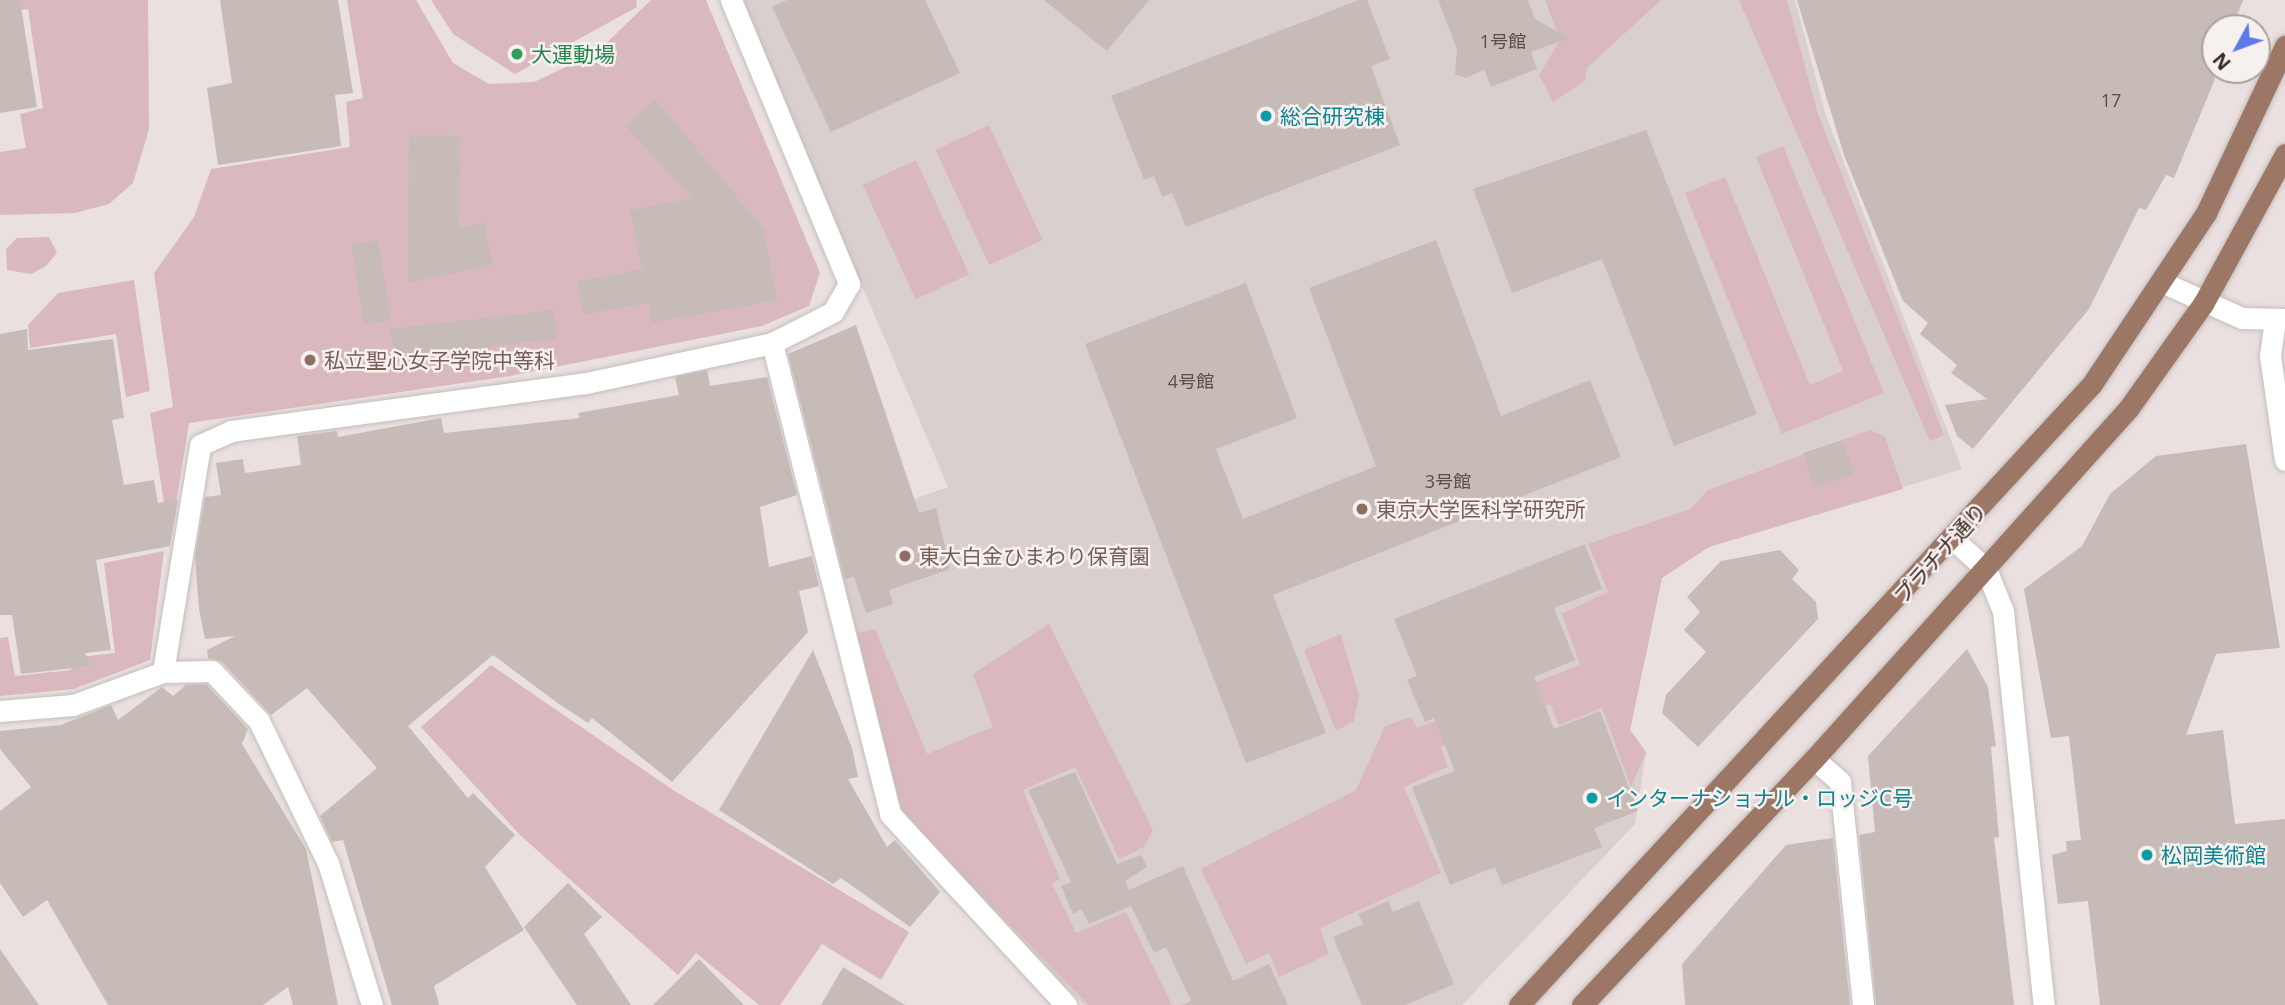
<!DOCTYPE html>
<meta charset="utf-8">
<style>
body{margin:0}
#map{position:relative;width:2285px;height:1005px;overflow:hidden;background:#eae0df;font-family:"Open Sans","Noto Sans JP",sans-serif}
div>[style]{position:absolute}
.built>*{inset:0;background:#d9cfce}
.green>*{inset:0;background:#dab9be;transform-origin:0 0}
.building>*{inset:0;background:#c7bbb8;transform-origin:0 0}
.roads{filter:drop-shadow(0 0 2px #c3bebc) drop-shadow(0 0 2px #c3bebc)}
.minor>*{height:21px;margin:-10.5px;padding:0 10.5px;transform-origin:10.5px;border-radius:10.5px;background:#fff}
.major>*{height:21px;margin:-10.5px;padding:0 10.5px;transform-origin:10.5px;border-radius:10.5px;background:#9d7766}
.dots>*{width:19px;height:19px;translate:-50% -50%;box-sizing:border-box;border:4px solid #f6f0ef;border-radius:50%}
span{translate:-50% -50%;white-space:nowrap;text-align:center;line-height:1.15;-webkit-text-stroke:5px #f6f0ef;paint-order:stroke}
.number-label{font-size:18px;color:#5c4d47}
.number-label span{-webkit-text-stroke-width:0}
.leisure-label{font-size:21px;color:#27864d}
.left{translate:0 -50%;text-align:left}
.culture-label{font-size:21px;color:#0d838f}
.education-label{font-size:21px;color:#785e54}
.street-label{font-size:21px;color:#382821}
.north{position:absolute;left:2201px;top:14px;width:70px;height:70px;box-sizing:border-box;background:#f6f0ef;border:2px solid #aaa09d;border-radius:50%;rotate:229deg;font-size:19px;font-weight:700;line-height:28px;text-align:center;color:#382821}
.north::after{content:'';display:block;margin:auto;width:24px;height:32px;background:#5d78e9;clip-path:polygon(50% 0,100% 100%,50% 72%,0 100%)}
</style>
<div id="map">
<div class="built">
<div style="clip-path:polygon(740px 0,1795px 0,1826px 116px,1962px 469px,1709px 547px,1662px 578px,1630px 730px,1646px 752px,1635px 824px,1462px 1005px,1084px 1005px,918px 838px,891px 800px,829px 529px,948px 487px)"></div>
</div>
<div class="green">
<div style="clip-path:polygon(0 0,148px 0,149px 129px,133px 183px,109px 204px,75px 213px,0 215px,0 152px,26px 148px,20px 114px,43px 108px,28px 9px,0 14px)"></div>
<div style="clip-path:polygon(347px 0,416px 0,453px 63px,489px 84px,534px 82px,596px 53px,651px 0,706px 0,820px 273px,809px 306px,762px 326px,510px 376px,189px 423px,170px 541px,150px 413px,173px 407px,154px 273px,194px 217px,211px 169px,350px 147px,346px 102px,363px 98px)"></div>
<div style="clip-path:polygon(431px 0,636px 0,637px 7px,515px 74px,453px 34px)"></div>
<div style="clip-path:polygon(1545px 0,1661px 0,1587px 68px,1585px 81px,1553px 102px,1539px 75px,1560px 40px)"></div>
<div style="clip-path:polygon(1739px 0,1787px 0,1818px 114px,1944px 435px,1930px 441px)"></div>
<div style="left:989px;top:125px;width:127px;height:59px;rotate:65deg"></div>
<div style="clip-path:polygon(1783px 146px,1884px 393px,1782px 434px,1685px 193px,1725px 177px,1810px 385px,1843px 371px,1756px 157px)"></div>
<div style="left:916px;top:160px;width:126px;height:59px;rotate:65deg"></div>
<div style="clip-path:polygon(49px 237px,57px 253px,46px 266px,31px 274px,7px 270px,6px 249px,17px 238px)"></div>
<div style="clip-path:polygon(134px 280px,150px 391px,126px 397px,116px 334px,30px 348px,28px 325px,58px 293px)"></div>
<div style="clip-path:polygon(1870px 430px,1885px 437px,1903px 489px,1709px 547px,1662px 578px,1630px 730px,1646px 752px,1631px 787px,1602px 708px,1559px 725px,1550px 704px,1441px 747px,1448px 767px,1404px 787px,1441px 873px,1320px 928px,1329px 954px,1279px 977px,1269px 953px,1246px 964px,1201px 869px,1356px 790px,1385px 726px,1411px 717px,1417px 728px,1580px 665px,1562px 614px,1608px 592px,1588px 544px,1690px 509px,1708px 490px)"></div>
<div style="clip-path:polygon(164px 551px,150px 660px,74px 689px,0 696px,0 638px,8px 637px,15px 676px,71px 670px,71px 658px,115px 653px,104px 563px)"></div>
<div style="clip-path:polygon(1049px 624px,1153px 830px,1144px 847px,1119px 859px,1075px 767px,1023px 790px,1060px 879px,1052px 883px,1076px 933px,1126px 912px,1172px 1005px,1089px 1005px,921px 834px,894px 798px,856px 633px,875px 629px,927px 754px,993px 727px,973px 674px)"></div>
<div style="clip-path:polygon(1341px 634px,1359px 696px,1354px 721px,1336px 731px,1304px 650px)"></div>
<div style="clip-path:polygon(491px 665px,673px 790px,909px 932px,881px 980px,822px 944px,780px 1005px,759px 1005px,696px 953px,678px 975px,521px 836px,421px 727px)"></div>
</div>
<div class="building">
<div style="clip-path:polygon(0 0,20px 0,37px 107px,0 113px)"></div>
<div style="clip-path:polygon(220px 0,338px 0,353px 93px,335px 95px,341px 146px,218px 165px,207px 88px,232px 83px)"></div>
<div style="clip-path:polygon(787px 0,925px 0,960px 73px,831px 132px,772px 7px)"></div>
<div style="clip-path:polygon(1044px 0,1149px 0,1107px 51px)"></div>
<div style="clip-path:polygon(1359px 0,1367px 0,1390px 59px,1371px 66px,1400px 145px,1186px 227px,1172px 193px,1162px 197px,1154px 176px,1144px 180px,1111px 96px)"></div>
<div style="clip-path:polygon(1438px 0,1528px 0,1535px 19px,1569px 38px,1531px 52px,1537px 69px,1491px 87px,1484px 70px,1466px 78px,1455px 74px,1457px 49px)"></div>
<div style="clip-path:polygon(1797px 0,2243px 0,2232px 28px,2215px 28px,2215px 79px,2174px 178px,2166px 175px,2146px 210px,2139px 208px,2089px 309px,1973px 449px,1957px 436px,1945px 405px,1987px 399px,1951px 373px,1957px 365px,1920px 334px,1928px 323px,1903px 301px,1844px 155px)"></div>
<div style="clip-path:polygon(655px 99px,763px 228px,777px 300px,652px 323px,648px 303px,584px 315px,577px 282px,642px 269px,630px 210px,692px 198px,626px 126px)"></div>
<div style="clip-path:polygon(1646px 130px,1757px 414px,1674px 446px,1602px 259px,1512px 293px,1473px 189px)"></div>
<div style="clip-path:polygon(409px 135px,460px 136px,459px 228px,484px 223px,493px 265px,408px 283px)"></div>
<div style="left:378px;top:240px;width:81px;height:27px;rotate:81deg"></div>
<div style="clip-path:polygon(1436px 240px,1501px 416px,1590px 380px,1621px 457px,1273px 595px,1326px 733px,1246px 763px,1085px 344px,1246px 283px,1297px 418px,1216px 449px,1243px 519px,1376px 466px,1309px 288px)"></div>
<div style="clip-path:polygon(554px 310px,557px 339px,486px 347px,487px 357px,437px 365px,435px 353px,396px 358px,390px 329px)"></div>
<div style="clip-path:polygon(856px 325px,919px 513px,936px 508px,950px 569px,889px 590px,893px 604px,866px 613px,854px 577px,845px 579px,788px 354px)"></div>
<div style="clip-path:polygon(27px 329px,28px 350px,113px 339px,124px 418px,112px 420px,124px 485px,154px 480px,158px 503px,178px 500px,170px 546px,96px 560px,111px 650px,85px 653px,91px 666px,21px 674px,12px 615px,0 615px,0 334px)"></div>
<div style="clip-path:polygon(707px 370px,710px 386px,767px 377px,797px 495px,760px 507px,769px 567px,812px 556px,819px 586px,799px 591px,808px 632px,672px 782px,592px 718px,588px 723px,559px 704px,493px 655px,408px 726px,468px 798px,473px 793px,515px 835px,485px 867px,524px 930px,434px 986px,439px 1005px,392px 1005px,343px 840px,332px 842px,320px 816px,377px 768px,307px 688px,271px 715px,222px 662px,208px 658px,207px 650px,235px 636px,205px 639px,199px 609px,195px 557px,205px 497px,221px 495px,216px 463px,243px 459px,245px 473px,301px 465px,297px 436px,337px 431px,338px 437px,441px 418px,444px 433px,580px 418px,578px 413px,679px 395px,675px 377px)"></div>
<div style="left:1843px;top:440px;width:36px;height:42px;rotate:72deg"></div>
<div style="clip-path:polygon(2246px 444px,2280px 648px,2216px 654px,2186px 735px,2223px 730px,2235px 824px,2285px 819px,2285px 1005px,2100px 1005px,2088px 901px,2058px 904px,2052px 855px,2067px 851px,2066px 841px,2081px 840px,2069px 736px,2051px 738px,2024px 589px,2082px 546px,2110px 494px,2156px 456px)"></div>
<div style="clip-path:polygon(1585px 544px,1602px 589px,1554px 608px,1575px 660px,1534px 677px,1554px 729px,1600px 711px,1638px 811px,1594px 828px,1602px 847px,1502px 885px,1495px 867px,1450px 885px,1412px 787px,1455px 771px,1434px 718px,1425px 722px,1407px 680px,1417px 676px,1394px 619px)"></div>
<div style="clip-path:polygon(1780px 550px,1799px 570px,1792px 579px,1816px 602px,1818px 619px,1698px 747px,1662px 713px,1666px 695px,1706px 652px,1684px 630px,1700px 612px,1687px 597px,1721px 561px)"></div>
<div style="clip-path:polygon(1967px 649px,1988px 687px,1996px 746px,1991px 747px,1999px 837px,1994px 838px,2014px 1005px,1876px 1005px,1859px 835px,1875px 832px,1868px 756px)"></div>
<div style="clip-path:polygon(813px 650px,852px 748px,858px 777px,848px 779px,887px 847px,895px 840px,940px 892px,910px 927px,841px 878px,833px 884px,719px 810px)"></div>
<div style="clip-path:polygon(206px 684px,248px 729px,242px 744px,306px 849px,338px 1005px,293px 1005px,288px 987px,263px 1005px,108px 1005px,47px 900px,23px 917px,0 883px,0 811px,31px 787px,0 749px,0 731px,61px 725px,111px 705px,118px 720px,162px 687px,173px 696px,186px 685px)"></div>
<div style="clip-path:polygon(1075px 772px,1117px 864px,1141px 855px,1147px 867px,1125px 881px,1129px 890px,1183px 866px,1233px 981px,1269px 964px,1288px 1005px,1182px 1005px,1191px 1001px,1166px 947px,1154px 953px,1131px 906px,1089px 924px,1081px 909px,1073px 914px,1061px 886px,1071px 882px,1028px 790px)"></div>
<div style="clip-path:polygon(1833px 838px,1850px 1005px,1685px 1005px,1682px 964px,1786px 845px)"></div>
<div style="clip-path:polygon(568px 883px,602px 917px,584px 934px,631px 1005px,577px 1005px,524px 927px)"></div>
<div style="clip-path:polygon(1388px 901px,1393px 912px,1419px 901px,1454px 984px,1406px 1005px,1362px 1005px,1333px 937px,1363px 924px,1358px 914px)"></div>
<div style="clip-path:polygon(0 949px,39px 1005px,0 1005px)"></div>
<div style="clip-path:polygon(699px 959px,744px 1005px,653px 1005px)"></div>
<div style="clip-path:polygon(843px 967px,905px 1005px,821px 1005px)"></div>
</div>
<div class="roads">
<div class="minor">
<div style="left:731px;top:0;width:308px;rotate:67.4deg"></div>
<div style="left:849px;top:284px;width:32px;rotate:120deg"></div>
<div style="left:833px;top:312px;width:68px;rotate:153.1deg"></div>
<div style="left:772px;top:343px;width:486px;rotate:75.9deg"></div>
<div style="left:890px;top:814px;width:260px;rotate:47.3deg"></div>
<div style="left:2164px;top:283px;width:85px;rotate:24.2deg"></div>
<div style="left:2242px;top:318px;width:43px;rotate:1.3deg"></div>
<div style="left:2275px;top:320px;width:36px;rotate:98deg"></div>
<div style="left:2270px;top:356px;width:105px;rotate:81.8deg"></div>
<div style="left:1954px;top:540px;width:43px;rotate:42.2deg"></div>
<div style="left:1986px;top:569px;width:45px;rotate:68deg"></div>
<div style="left:2003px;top:611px;width:396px;rotate:84.1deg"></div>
<div style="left:163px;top:672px;width:49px;rotate:-1.2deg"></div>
<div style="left:212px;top:671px;width:69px;rotate:46.8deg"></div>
<div style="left:259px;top:721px;width:158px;rotate:64.1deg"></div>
<div style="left:328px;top:863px;width:149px;rotate:72.8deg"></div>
<div style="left:0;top:711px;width:73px;rotate:-4.7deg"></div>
<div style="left:73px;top:705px;width:96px;rotate:-20.1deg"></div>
<div style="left:163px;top:672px;width:230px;rotate:-80.7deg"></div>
<div style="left:200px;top:445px;width:34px;rotate:-24deg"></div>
<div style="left:231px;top:431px;width:358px;rotate:-7.7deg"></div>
<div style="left:586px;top:383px;width:190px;rotate:-12.1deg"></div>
<div style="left:1814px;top:759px;width:35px;rotate:41deg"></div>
<div style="left:1840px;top:782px;width:224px;rotate:84.1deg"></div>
</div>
<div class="major">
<div style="left:1519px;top:1005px;width:845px;rotate:-47.3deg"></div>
<div style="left:2092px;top:384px;width:206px;rotate:-56.3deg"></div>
<div style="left:2206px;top:213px;width:185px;rotate:-64.7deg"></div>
<div style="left:1582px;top:1005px;width:338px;rotate:-46.7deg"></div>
<div style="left:1814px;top:759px;width:470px;rotate:-48.1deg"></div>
<div style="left:2128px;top:409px;width:129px;rotate:-54.5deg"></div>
<div style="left:2203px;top:304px;width:171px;rotate:-61.3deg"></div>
</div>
</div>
<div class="dots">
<div style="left:517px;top:54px;background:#2e9e5b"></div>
<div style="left:1266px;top:116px;background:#0f9aa8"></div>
<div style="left:310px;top:360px;background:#8d6e63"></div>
<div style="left:1362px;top:509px;background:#8d6e63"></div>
<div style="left:905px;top:556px;background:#8d6e63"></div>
<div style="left:1592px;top:798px;background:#0f9aa8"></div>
<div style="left:2147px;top:855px;background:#0f9aa8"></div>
</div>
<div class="number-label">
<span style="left:1503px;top:41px">1号館</span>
<span style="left:2111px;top:100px">17</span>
<span style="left:1191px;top:381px">4号館</span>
<span style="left:1448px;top:481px">3号館</span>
</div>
<div class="leisure-label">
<span class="left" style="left:531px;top:54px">大運動場</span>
</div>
<div class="culture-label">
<span class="left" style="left:1280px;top:116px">総合研究棟</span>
<span class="left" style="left:1606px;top:798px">インターナショナル・ロッジC号</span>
<span class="left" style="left:2161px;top:855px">松岡美術館</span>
</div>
<div class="education-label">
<span class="left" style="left:324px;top:360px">私立聖心女子学院中等科</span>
<span class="left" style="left:1376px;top:509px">東京大学医科学研究所</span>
<span class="left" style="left:919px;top:556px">東大白金ひまわり保育園</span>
</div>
<div class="street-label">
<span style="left:1940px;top:553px;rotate:-48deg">プラチナ通り</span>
</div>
<div class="north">N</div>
</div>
